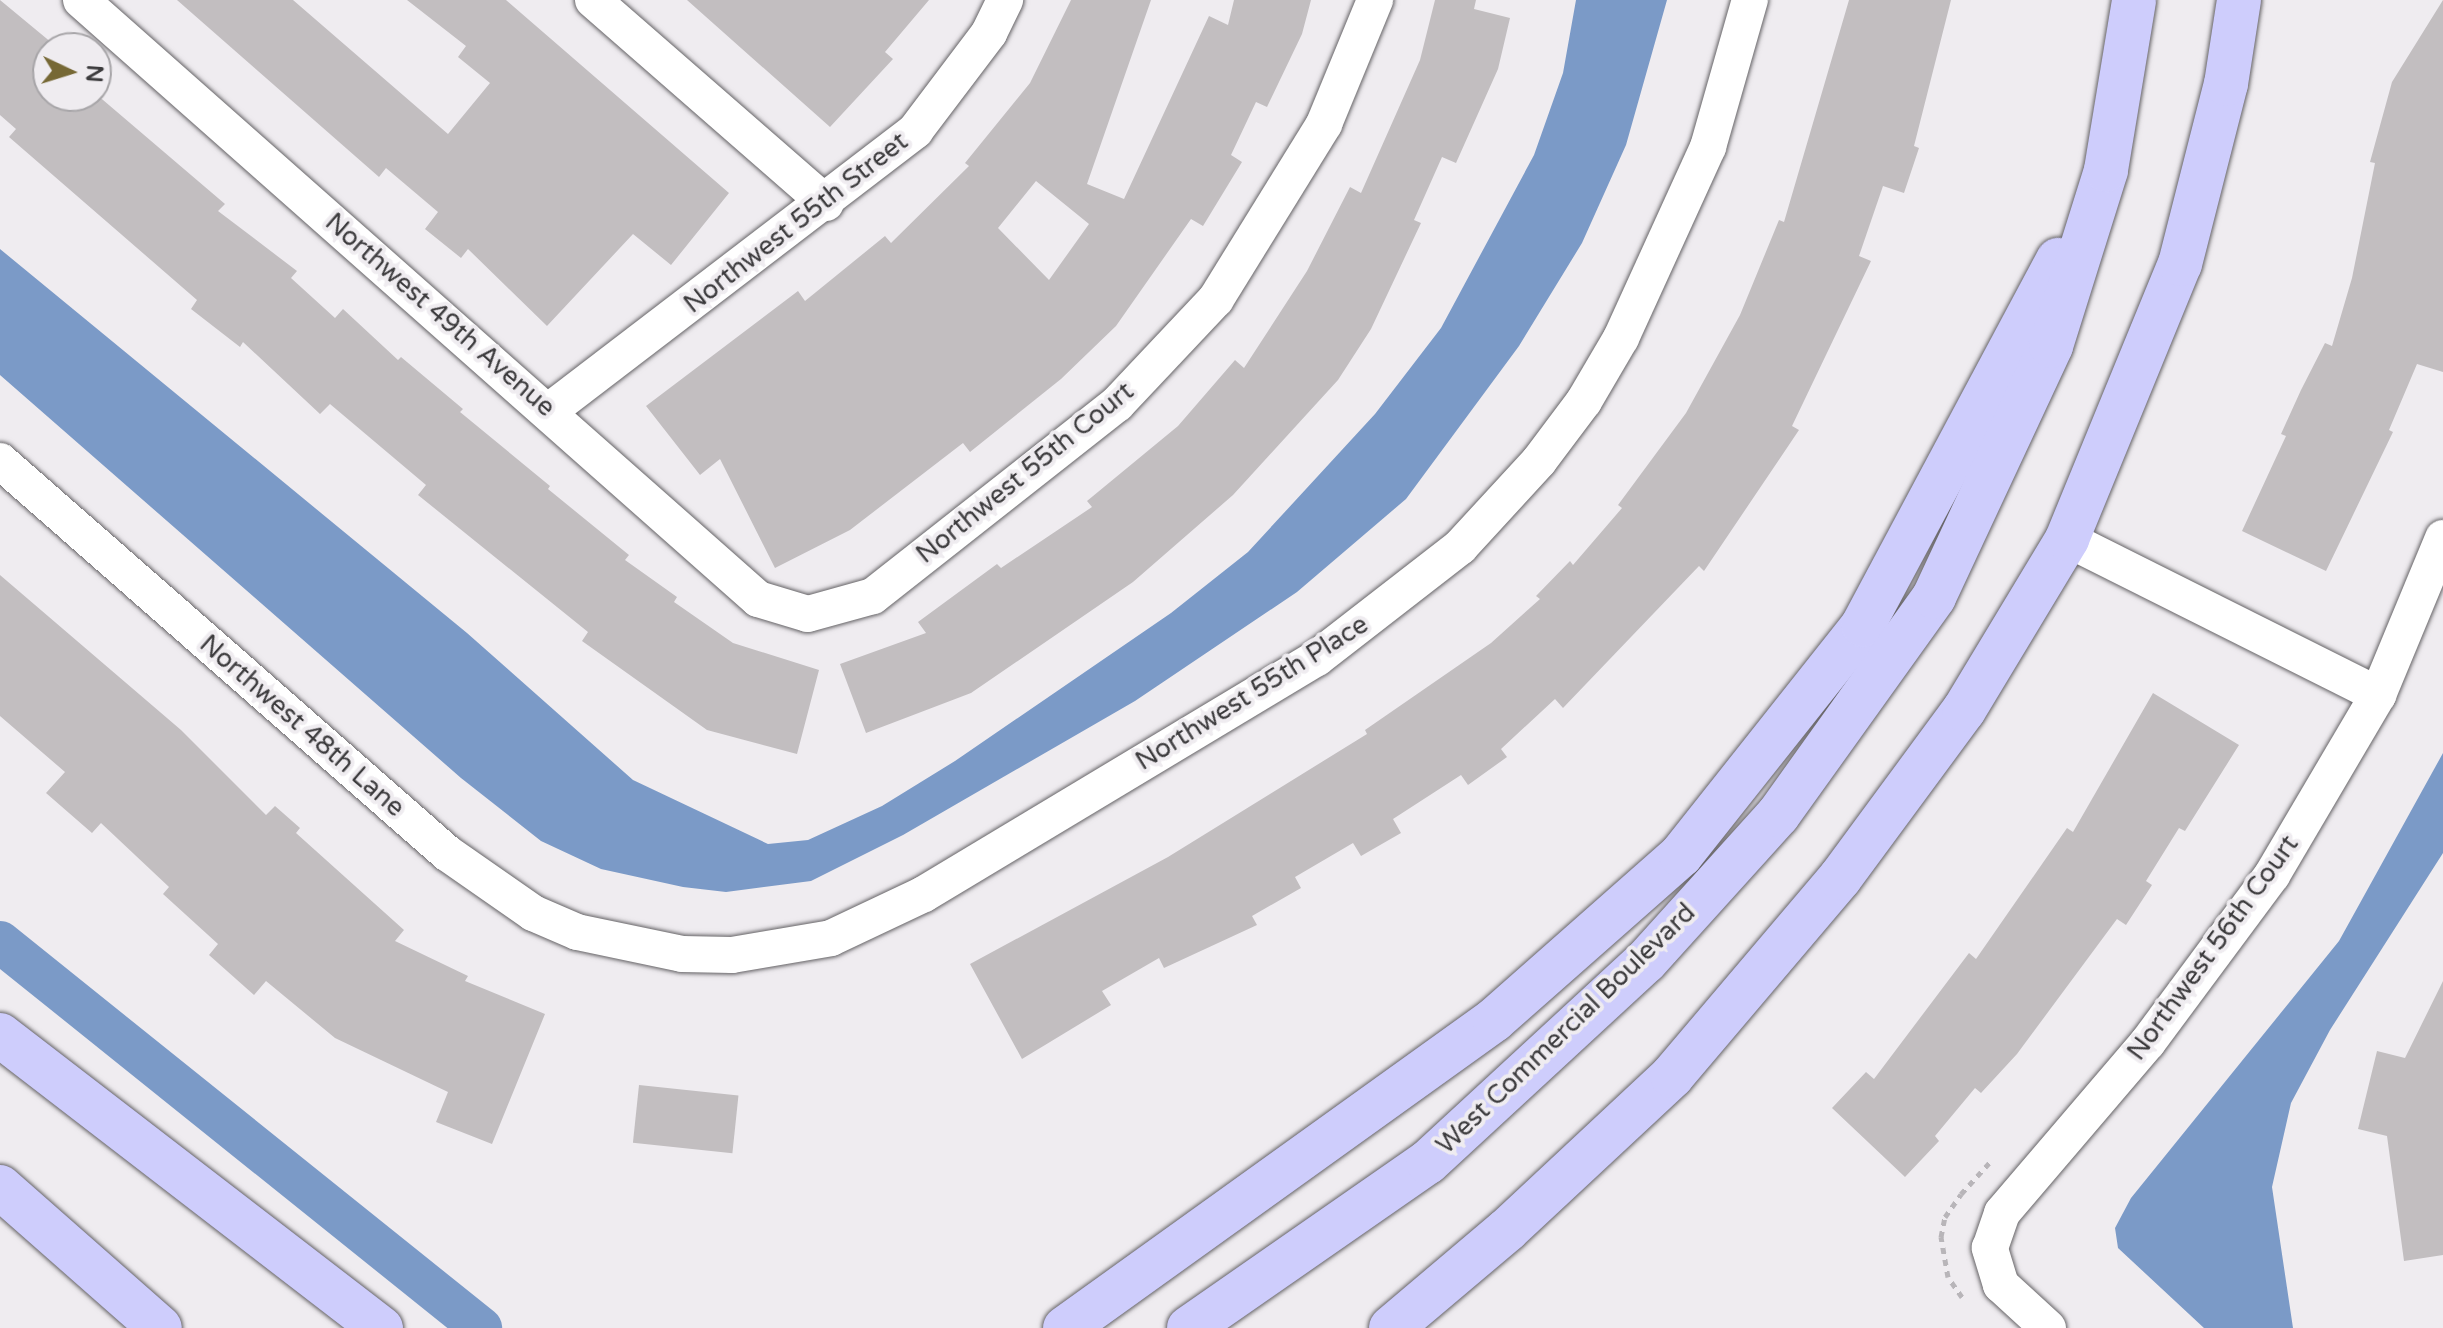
<!DOCTYPE html>
<style>
body{margin:0}
#map{position:relative;width:2443px;height:1328px;overflow:hidden;background:#efecf0;font-family:"Varela Round",sans-serif}
div>[style]{position:absolute}
.water>*{inset:0;background:#7b9ac7}
.canal>*{height:42px;margin:-21px;padding:0 21px;transform-origin:21px;border-radius:21px;background:#7b9ac7}
.building>*{inset:0;background:#c2bec0;transform-origin:0 0}
.path>*{height:5px;margin-top:-2.5px;transform-origin:0;background:repeating-linear-gradient(90deg,#b8b5b9 0 6px,transparent 0 12px)}
.roads{filter:drop-shadow(0 0 2px #656366) drop-shadow(0 0 2px #656366)}
.street>*{height:36px;margin:-18px;padding:0 18px;transform-origin:18px;border-radius:18px;background:#fff}
.highway>*{height:44px;margin:-22px;padding:0 22px;transform-origin:22px;border-radius:22px;background:#cecdfc}
span{translate:-50% -50%;white-space:nowrap;text-align:center;line-height:1.15;-webkit-text-stroke:8px #efecf0;paint-order:stroke}
.street-label{font-size:26px;color:#3c3b3d}
.north{position:absolute;left:32px;top:32px;width:80px;height:80px;box-sizing:border-box;background:#efecf0;border:2px solid #a7a5a8;border-radius:50%;rotate:94deg;font-size:22px;font-weight:700;line-height:32px;text-align:center;color:#3c3b3d}
.north::after{content:'';display:block;margin:auto;width:28px;height:36px;background:#766835;clip-path:polygon(50% 0,100% 100%,50% 72%,0 100%)}
</style>
<div id="map">
<div class="water">
<div style="clip-path:polygon(1576px 0,1667px 0,1626px 145px,1582px 243px,1519px 346px,1406px 499px,1297px 592px,1135px 701px,903px 835px,811px 881px,726px 892px,683px 887px,601px 869px,541px 841px,461px 778px,0 375px,0 249px,467px 633px,633px 780px,768px 844px,808px 840px,882px 806px,955px 761px,1171px 613px,1248px 552px,1375px 414px,1441px 328px,1534px 155px,1563px 73px)"></div>
<div style="clip-path:polygon(2443px 753px,2443px 853px,2330px 1030px,2291px 1103px,2272px 1187px,2293px 1328px,2204px 1328px,2118px 1248px,2115px 1228px,2131px 1198px,2339px 941px)"></div>
</div>
<div class="canal">
<div style="left:0;top:942px;width:617px;rotate:38.75deg"></div>
</div>
<div class="building">
<div style="clip-path:polygon(0 0,58px 48px,40px 48px,48px 55px,48px 96px,96px 94px,225px 204px,218px 211px,297px 271px,291px 278px,335px 318px,343px 309px,398px 360px,401px 357px,463px 409px,460px 412px,550px 486px,548px 489px,629px 555px,625px 560px,677px 597px,674px 602px,733px 643px,819px 670px,797px 754px,707px 730px,582px 641px,588px 632px,418px 495px,426px 485px,330px 404px,320px 414px,243px 342px,240px 347px,191px 309px,197px 300px,9px 137px,16px 129px,0 115px)"></div>
<div style="clip-path:polygon(177px 0,293px 0,448px 134px,490px 83px,458px 57px,466px 46px,407px 0,506px 0,729px 193px,671px 265px,633px 234px,547px 326px,468px 249px,461px 258px,425px 229px,438px 212px,386px 168px,379px 177px)"></div>
<div style="clip-path:polygon(687px 0,929px 0,885px 52px,893px 59px,830px 127px)"></div>
<div style="clip-path:polygon(evenodd,1071px 0,1151px 0,1087px 184px,1124px 199px,1209px 16px,1228px 25px,1234px 0,1311px 0,1302px 34px,1267px 107px,1256px 102px,1231px 155px,1242px 162px,1203px 226px,1191px 219px,1116px 326px,1061px 379px,970px 452px,963px 443px,850px 530px,775px 568px,720px 459px,700px 475px,646px 406px,798px 291px,805px 301px,885px 236px,891px 243px,969px 166px,965px 163px,1030px 83px,1071px 0,1036px 181px,1089px 224px,1049px 280px,998px 228px,1036px 181px)"></div>
<div style="clip-path:polygon(1435px 0,1476px 0,1474px 9px,1510px 18px,1498px 69px,1456px 163px,1442px 157px,1414px 220px,1421px 223px,1371px 329px,1338px 380px,1233px 495px,1133px 582px,971px 693px,866px 733px,840px 664px,926px 633px,918px 622px,997px 564px,1001px 568px,1092px 507px,1087px 501px,1178px 426px,1235px 360px,1244px 368px,1307px 271px,1350px 187px,1361px 193px,1420px 60px)"></div>
<div style="clip-path:polygon(1849px 0,1951px 0,1914px 146px,1919px 148px,1904px 193px,1883px 186px,1859px 256px,1871px 261px,1792px 426px,1799px 430px,1704px 571px,1699px 566px,1563px 708px,1555px 699px,1501px 749px,1507px 757px,1468px 785px,1461px 775px,1393px 819px,1401px 833px,1361px 856px,1353px 843px,1295px 877px,1301px 888px,1252px 916px,1257px 925px,1164px 968px,1159px 958px,1102px 991px,1111px 1005px,1022px 1059px,970px 964px,1168px 857px,1367px 734px,1365px 730px,1491px 643px,1540px 599px,1536px 596px,1570px 561px,1573px 565px,1622px 508px,1618px 505px,1686px 413px,1740px 315px,1779px 220px,1784px 222px)"></div>
<div style="clip-path:polygon(2443px 0,2443px 372px,2417px 364px,2389px 430px,2393px 432px,2326px 571px,2242px 531px,2286px 436px,2281px 434px,2301px 390px,2325px 343px,2332px 346px,2352px 278px,2375px 163px,2370px 162px,2392px 82px)"></div>
<div style="clip-path:polygon(0 575px,181px 730px,266px 815px,275px 806px,300px 828px,296px 833px,404px 930px,395px 941px,468px 976px,465px 981px,545px 1014px,492px 1144px,436px 1122px,448px 1092px,335px 1038px,266px 981px,254px 995px,209px 955px,218px 944px,163px 894px,169px 887px,101px 823px,92px 833px,46px 793px,65px 772px,0 716px)"></div>
<div style="clip-path:polygon(2153px 693px,2239px 745px,2185px 831px,2179px 828px,2146px 881px,2152px 885px,2126px 925px,2117px 919px,2017px 1054px,1981px 1093px,1975px 1088px,1935px 1136px,1939px 1141px,1905px 1177px,1832px 1108px,1866px 1072px,1874px 1079px,1969px 953px,1976px 959px,2067px 828px,2073px 832px)"></div>
<div style="clip-path:polygon(2443px 981px,2443px 1255px,2404px 1261px,2387px 1136px,2358px 1129px,2377px 1051px,2405px 1058px)"></div>
<div style="left:639px;top:1085px;width:100px;height:58px;rotate:6deg"></div>
</div>
<div class="path">
<div style="left:1962px;top:1297px;width:24px;rotate:-125deg"></div>
<div style="left:1948px;top:1277px;width:41px;rotate:-99.9deg"></div>
<div style="left:1941px;top:1237px;width:20px;rotate:-79deg"></div>
<div style="left:1945px;top:1217px;width:28px;rotate:-55deg"></div>
<div style="left:1961px;top:1194px;width:43px;rotate:-47.8deg"></div>
</div>
<div class="roads">
<div class="street">
<div style="left:81px;top:0;width:904px;rotate:41.5deg"></div>
<div style="left:758px;top:599px;width:52px;rotate:16.7deg"></div>
<div style="left:808px;top:614px;width:67px;rotate:-15.5deg"></div>
<div style="left:873px;top:596px;width:310px;rotate:-38.2deg"></div>
<div style="left:1117px;top:404px;width:144px;rotate:-46.7deg"></div>
<div style="left:1216px;top:299px;width:206px;rotate:-58.3deg"></div>
<div style="left:1324px;top:124px;width:134px;rotate:-67.6deg"></div>
<div style="left:593px;top:0;width:309px;rotate:41.1deg"></div>
<div style="left:549px;top:411px;width:461px;rotate:-37.4deg"></div>
<div style="left:915px;top:131px;width:123px;rotate:-52.9deg"></div>
<div style="left:989px;top:33px;width:37px;rotate:-64deg"></div>
<div style="left:0;top:461px;width:595px;rotate:41.25deg"></div>
<div style="left:447px;top:853px;width:105px;rotate:34.9deg"></div>
<div style="left:533px;top:913px;width:48px;rotate:23.4deg"></div>
<div style="left:577px;top:932px;width:107px;rotate:11.8deg"></div>
<div style="left:682px;top:954px;width:50px;rotate:1.1deg"></div>
<div style="left:732px;top:955px;width:100px;rotate:-9.7deg"></div>
<div style="left:831px;top:938px;width:103px;rotate:-25.3deg"></div>
<div style="left:924px;top:894px;width:458px;rotate:-31deg"></div>
<div style="left:1317px;top:658px;width:181px;rotate:-37.8deg"></div>
<div style="left:1460px;top:547px;width:117px;rotate:-47.4deg"></div>
<div style="left:1539px;top:461px;width:75px;rotate:-53.1deg"></div>
<div style="left:1584px;top:401px;width:73px;rotate:-59.6deg"></div>
<div style="left:1621px;top:338px;width:210px;rotate:-65.5deg"></div>
<div style="left:1708px;top:147px;width:153px;rotate:-74.1deg"></div>
<div style="left:2067px;top:539px;width:348px;rotate:26.6deg"></div>
<div style="left:2048px;top:1328px;width:64px;rotate:-137.5deg"></div>
<div style="left:2001px;top:1285px;width:39px;rotate:-107deg"></div>
<div style="left:1990px;top:1248px;width:37px;rotate:-71deg"></div>
<div style="left:2002px;top:1213px;width:225px;rotate:-49.5deg"></div>
<div style="left:2148px;top:1042px;width:208px;rotate:-53.4deg"></div>
<div style="left:2272px;top:875px;width:209px;rotate:-59.5deg"></div>
<div style="left:2378px;top:695px;width:170px;rotate:-67.5deg"></div>
</div>
<div class="highway">
<div style="left:0;top:1035px;width:481px;rotate:37.6deg"></div>
<div style="left:0;top:1187px;width:213px;rotate:41.4deg"></div>
<div style="left:1065px;top:1328px;width:528px;rotate:-35.68deg"></div>
<div style="left:1494px;top:1020px;width:249px;rotate:-41.4deg"></div>
<div style="left:1681px;top:855px;width:293px;rotate:-51.6deg"></div>
<div style="left:1863px;top:625px;width:414px;rotate:-61.9deg"></div>
<div style="left:1189px;top:1328px;width:291px;rotate:-34.8deg"></div>
<div style="left:1428px;top:1162px;width:297px;rotate:-42.7deg"></div>
<div style="left:1646px;top:961px;width:197px;rotate:-47.9deg"></div>
<div style="left:1778px;top:815px;width:268px;rotate:-54.4deg"></div>
<div style="left:1934px;top:597px;width:277px;rotate:-65deg"></div>
<div style="left:2051px;top:346px;width:184px;rotate:-72.6deg"></div>
<div style="left:2106px;top:170px;width:172px;rotate:-80.6deg"></div>
<div style="left:1391px;top:1328px;width:152px;rotate:-40.2deg"></div>
<div style="left:1507px;top:1230px;width:226px;rotate:-43deg"></div>
<div style="left:1672px;top:1076px;width:260px;rotate:-49.7deg"></div>
<div style="left:1840px;top:878px;width:209px;rotate:-53.6deg"></div>
<div style="left:1964px;top:710px;width:200px;rotate:-58.9deg"></div>
<div style="left:2067px;top:539px;width:297px;rotate:-67.7deg"></div>
<div style="left:2180px;top:264px;width:186px;rotate:-75.7deg"></div>
<div style="left:2226px;top:84px;width:85px;rotate:-81.2deg"></div>
</div>
</div>
<div class="street-label">
<span style="left:796px;top:223px;rotate:-38deg">Northwest 55th Street</span>
<span style="left:440px;top:315px;rotate:41deg">Northwest 49th Avenue</span>
<span style="left:1025px;top:473px;rotate:-39deg">Northwest 55th Court</span>
<span style="left:1252px;top:693px;rotate:-32deg">Northwest 55th Place</span>
<span style="left:302px;top:726px;rotate:41deg">Northwest 48th Lane</span>
<span style="left:2213px;top:948px;rotate:-54deg">Northwest 56th Court</span>
<span style="left:1566px;top:1029px;rotate:-44deg">West Commercial Boulevard</span>
</div>
<div class="north">N</div>
</div>
